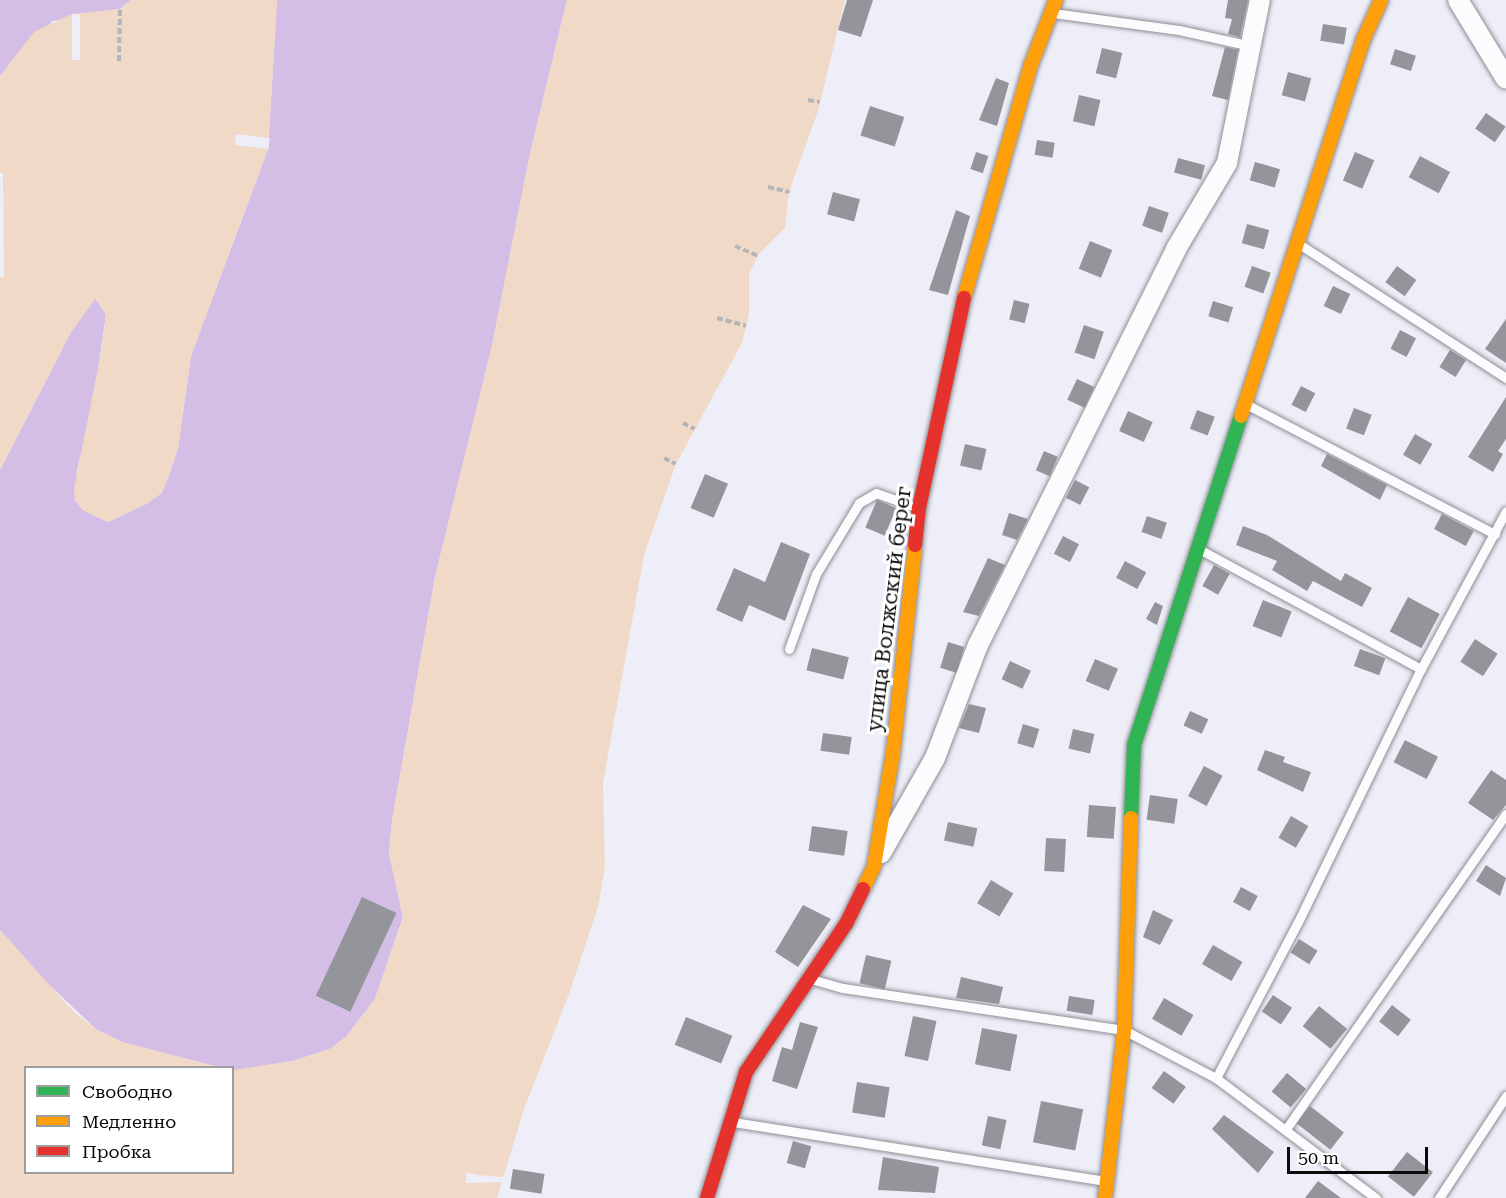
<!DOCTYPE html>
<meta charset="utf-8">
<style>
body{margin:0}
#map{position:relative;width:1506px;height:1198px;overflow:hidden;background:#eeeef9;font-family:"Roboto Serif",serif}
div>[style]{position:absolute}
.forest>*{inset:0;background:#d4bee5}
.water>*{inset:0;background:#f1d9c7}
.pier>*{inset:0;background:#eeeef9;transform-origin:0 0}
.building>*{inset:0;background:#94959b;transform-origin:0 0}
.path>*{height:4px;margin-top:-2px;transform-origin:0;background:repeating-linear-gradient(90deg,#b5b5b7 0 6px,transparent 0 9px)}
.roads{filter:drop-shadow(0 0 2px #8d8d92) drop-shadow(0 0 2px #8d8d92)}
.lane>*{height:9px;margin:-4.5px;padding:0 4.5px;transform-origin:4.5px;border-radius:4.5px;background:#fcfcfe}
.street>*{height:20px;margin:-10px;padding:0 10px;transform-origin:10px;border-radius:10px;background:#fcfcfe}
.fast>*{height:14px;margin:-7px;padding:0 7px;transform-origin:7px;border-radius:7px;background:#30b455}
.slow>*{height:14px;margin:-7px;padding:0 7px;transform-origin:7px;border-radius:7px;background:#ff9f0a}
.jam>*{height:14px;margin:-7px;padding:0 7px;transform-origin:7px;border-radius:7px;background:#e5322d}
span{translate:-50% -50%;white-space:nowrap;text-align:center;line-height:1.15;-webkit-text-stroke:6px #fff;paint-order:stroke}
.street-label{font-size:21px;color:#0a0a0a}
.legend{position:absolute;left:24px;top:1066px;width:210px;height:108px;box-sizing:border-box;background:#fff;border:2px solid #9d9d9d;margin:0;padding:8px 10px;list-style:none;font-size:18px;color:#0a0a0a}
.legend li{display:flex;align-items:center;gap:12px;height:30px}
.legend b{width:30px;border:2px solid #9d9d9d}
.scale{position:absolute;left:1287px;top:1147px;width:141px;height:27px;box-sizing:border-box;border:3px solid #0a0a0a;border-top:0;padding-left:8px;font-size:18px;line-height:21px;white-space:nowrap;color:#0a0a0a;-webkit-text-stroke:4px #fff;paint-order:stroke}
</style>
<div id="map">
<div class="forest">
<div style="clip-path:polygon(0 0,131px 0,120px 9px,53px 21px,0 76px)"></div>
<div style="clip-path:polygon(277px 0,567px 0,530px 154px,492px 346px,435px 577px,392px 821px,389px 853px,403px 917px,375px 999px,346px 1037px,330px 1049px,293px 1061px,234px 1071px,125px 1043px,97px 1030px,43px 979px,0 930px,0 470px,71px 332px,95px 298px,106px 314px,93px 406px,77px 470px,75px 500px,83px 510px,108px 522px,148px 503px,168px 478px,178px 448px,191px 356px,268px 149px)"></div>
</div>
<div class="water">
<div style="clip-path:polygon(131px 0,277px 0,268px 149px,191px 356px,178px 448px,168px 478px,162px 493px,148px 503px,108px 522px,83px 510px,75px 500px,74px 489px,101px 353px,106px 315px,96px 298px,71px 332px,0 470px,0 76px,34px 32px,72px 14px,120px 9px)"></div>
<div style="clip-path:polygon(567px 0,845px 0,818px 111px,789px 192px,785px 228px,760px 253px,749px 273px,749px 315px,742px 343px,676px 464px,644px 555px,603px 783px,605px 868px,598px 907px,569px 994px,524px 1109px,497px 1198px,0 1198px,0 930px,73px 1011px,97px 1030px,125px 1043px,218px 1067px,26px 1068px,26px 1172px,232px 1172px,233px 1070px,293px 1061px,330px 1049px,346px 1037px,375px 999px,403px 918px,389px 853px,392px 821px,435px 577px,492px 346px,530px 154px)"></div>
</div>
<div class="pier">
<div style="left:72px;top:14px;width:8px;height:46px"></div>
<div style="left:236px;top:134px;width:34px;height:11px;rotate:7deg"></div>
<div style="clip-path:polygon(0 173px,3px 173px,4px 277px,0 277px)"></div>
<div style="clip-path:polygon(466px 1172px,477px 1175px,504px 1177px,503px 1182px,466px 1183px)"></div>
</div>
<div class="building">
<div style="clip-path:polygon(847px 0,873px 0,861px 37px,838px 30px)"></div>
<div style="clip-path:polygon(1228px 0,1248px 0,1240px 37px,1228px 34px,1232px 19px,1225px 18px)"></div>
<div style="left:1323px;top:24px;width:24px;height:17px;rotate:9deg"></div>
<div style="clip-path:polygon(1225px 47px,1238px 50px,1228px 100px,1212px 96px)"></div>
<div style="left:1102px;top:48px;width:21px;height:26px;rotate:14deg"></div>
<div style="left:1395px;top:49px;width:22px;height:16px;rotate:18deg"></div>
<div style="left:1288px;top:72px;width:24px;height:24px;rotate:15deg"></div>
<div style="clip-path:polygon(996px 78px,1009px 83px,997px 126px,979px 120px)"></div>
<div style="left:1079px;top:95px;width:22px;height:27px;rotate:13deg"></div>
<div style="left:870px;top:106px;width:36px;height:31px;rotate:18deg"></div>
<div style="left:1486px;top:113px;width:24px;height:19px;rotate:35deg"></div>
<div style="left:1037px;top:140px;width:18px;height:15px;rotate:9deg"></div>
<div style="left:976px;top:152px;width:13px;height:18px;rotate:18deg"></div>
<div style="left:1355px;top:152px;width:21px;height:31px;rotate:23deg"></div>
<div style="left:1420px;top:156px;width:34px;height:24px;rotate:28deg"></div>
<div style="left:1178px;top:158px;width:28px;height:15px;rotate:15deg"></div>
<div style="left:1255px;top:162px;width:26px;height:19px;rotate:16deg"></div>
<div style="left:833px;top:192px;width:28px;height:23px;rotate:15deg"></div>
<div style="left:1149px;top:206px;width:21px;height:21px;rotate:19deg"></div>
<div style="clip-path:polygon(956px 210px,970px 216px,948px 295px,929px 290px)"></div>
<div style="left:1247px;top:224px;width:23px;height:20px;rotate:15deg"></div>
<div style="left:1090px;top:241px;width:24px;height:30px;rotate:22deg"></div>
<div style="left:1252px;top:266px;width:20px;height:22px;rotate:20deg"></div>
<div style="left:1397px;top:266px;width:24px;height:20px;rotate:36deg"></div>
<div style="left:1333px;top:286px;width:19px;height:22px;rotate:25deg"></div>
<div style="left:1014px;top:300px;width:16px;height:20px;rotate:14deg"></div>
<div style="left:1213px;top:301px;width:21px;height:16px;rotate:17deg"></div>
<div style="clip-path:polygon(1506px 319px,1506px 363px,1485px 349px)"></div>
<div style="left:1084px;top:325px;width:21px;height:29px;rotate:19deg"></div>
<div style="left:1400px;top:330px;width:18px;height:21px;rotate:27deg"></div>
<div style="left:1450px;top:350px;width:19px;height:20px;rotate:32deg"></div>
<div style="left:1077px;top:379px;width:19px;height:23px;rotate:25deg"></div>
<div style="left:1301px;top:386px;width:16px;height:21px;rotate:27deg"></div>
<div style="clip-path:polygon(1506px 397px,1506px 439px,1498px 451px,1503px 454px,1493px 472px,1468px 457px)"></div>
<div style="left:1354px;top:408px;width:19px;height:22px;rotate:21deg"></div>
<div style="left:1197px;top:410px;width:19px;height:20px;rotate:21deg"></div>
<div style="left:1128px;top:411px;width:27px;height:22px;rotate:24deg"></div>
<div style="left:1415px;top:434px;width:20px;height:24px;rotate:30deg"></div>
<div style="left:965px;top:444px;width:22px;height:22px;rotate:13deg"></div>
<div style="left:1044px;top:451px;width:15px;height:21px;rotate:23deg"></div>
<div style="clip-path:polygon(1327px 454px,1387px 485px,1380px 500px,1321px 466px)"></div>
<div style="left:705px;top:474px;width:25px;height:37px;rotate:23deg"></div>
<div style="left:1075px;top:480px;width:16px;height:20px;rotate:27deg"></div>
<div style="left:877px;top:500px;width:21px;height:30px;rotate:23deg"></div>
<div style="clip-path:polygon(1009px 513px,1028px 519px,1017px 540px,1002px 535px)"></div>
<div style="left:1442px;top:514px;width:36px;height:17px;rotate:28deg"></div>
<div style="left:1147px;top:516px;width:21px;height:17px;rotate:19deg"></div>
<div style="clip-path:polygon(1243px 526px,1267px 535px,1341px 581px,1345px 573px,1372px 588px,1362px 607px,1313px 581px,1307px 591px,1272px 570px,1277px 561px,1236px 545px)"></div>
<div style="left:1063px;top:536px;width:18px;height:20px;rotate:27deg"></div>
<div style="clip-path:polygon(781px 542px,810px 554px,785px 621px,749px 605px,742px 622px,716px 610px,734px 568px,765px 582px)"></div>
<div style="clip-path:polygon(988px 558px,1005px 565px,979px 616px,963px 612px)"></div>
<div style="left:1125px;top:561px;width:24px;height:19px;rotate:28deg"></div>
<div style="left:1214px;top:565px;width:18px;height:24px;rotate:29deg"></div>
<div style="left:1408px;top:597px;width:36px;height:39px;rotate:28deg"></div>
<div style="left:1263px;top:600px;width:31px;height:28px;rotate:22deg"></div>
<div style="clip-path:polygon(1155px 602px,1163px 606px,1157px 625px,1146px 619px)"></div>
<div style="left:1475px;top:639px;width:27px;height:27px;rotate:33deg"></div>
<div style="left:948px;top:642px;width:17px;height:27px;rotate:17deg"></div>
<div style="left:812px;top:648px;width:38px;height:23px;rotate:14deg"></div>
<div style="left:1360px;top:649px;width:27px;height:18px;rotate:20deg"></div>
<div style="left:1095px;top:659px;width:25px;height:24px;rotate:23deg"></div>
<div style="left:1010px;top:661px;width:23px;height:20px;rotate:25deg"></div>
<div style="clip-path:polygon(969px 704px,986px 708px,979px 733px,959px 728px)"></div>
<div style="left:1190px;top:711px;width:20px;height:16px;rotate:24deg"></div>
<div style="left:1023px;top:724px;width:17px;height:20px;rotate:17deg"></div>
<div style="left:1073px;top:729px;width:22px;height:20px;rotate:13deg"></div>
<div style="left:823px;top:733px;width:29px;height:18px;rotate:8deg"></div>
<div style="left:1405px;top:740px;width:37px;height:25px;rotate:27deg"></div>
<div style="clip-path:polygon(1265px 750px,1285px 757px,1283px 762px,1311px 772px,1303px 792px,1257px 770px)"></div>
<div style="left:1204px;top:766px;width:21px;height:34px;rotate:28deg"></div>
<div style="clip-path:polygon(1491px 770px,1506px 780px,1506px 805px,1493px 820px,1468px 803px)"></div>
<div style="left:1150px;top:795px;width:28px;height:25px;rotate:8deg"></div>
<div style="left:1089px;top:805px;width:27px;height:32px;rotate:4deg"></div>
<div style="left:1291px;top:816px;width:20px;height:25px;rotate:30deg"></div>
<div style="left:948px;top:822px;width:30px;height:19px;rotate:12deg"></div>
<div style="left:812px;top:826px;width:36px;height:25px;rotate:8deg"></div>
<div style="left:1046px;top:838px;width:20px;height:33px;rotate:3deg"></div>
<div style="clip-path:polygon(1486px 865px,1506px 878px,1500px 896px,1476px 881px)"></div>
<div style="left:991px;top:880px;width:26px;height:27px;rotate:31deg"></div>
<div style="left:1241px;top:887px;width:19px;height:17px;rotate:28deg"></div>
<div style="left:362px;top:897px;width:38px;height:109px;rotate:25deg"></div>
<div style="clip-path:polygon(803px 905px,831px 919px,798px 967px,775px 952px)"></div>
<div style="clip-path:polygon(1153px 910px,1173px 920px,1160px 945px,1143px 937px)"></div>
<div style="left:1299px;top:939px;width:22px;height:16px;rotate:32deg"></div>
<div style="left:1213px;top:945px;width:34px;height:22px;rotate:30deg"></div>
<div style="left:866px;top:955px;width:26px;height:29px;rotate:13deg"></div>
<div style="clip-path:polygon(961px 977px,1003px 987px,999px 1004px,956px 998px)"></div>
<div style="left:1273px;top:995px;width:23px;height:20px;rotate:34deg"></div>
<div style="left:1069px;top:996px;width:26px;height:15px;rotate:9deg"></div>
<div style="left:1164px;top:998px;width:34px;height:24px;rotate:30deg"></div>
<div style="left:1392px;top:1005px;width:24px;height:21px;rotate:38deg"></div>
<div style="left:1319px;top:1006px;width:36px;height:26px;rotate:39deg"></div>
<div style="left:913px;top:1016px;width:24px;height:41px;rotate:12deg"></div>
<div style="left:686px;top:1017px;width:50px;height:30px;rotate:22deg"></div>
<div style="clip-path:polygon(800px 1022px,818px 1027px,797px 1089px,772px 1081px,782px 1047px,792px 1050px)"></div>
<div style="left:982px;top:1028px;width:36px;height:37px;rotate:11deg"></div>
<div style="left:1164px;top:1071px;width:27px;height:21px;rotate:36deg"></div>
<div style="left:1287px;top:1073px;width:25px;height:24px;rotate:40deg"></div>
<div style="left:857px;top:1082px;width:33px;height:31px;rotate:9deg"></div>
<div style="left:1041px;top:1101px;width:43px;height:42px;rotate:11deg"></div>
<div style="left:1310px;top:1106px;width:43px;height:22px;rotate:38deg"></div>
<div style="clip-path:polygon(1224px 1115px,1274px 1152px,1258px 1173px,1212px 1129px)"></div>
<div style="left:988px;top:1116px;width:19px;height:30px;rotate:12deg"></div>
<div style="left:793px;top:1141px;width:19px;height:23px;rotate:16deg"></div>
<div style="left:1407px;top:1152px;width:33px;height:31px;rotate:38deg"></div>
<div style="clip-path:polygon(883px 1157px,939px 1167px,935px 1193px,878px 1190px)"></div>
<div style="left:513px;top:1169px;width:32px;height:20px;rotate:9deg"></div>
<div style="clip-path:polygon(1318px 1181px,1341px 1198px,1305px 1198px)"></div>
</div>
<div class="path">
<div style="left:119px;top:61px;width:52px;rotate:-88.9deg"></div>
<div style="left:808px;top:100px;width:12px;rotate:9deg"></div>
<div style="left:768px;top:187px;width:22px;rotate:13deg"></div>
<div style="left:735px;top:246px;width:25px;rotate:23deg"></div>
<div style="left:717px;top:318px;width:30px;rotate:15deg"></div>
<div style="left:683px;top:423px;width:13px;rotate:27deg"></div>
<div style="left:664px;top:458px;width:13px;rotate:27deg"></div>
</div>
<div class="roads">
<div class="lane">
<div style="left:1053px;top:13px;width:127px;rotate:7.7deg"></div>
<div style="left:1179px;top:30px;width:74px;rotate:12.5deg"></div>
<div style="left:1299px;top:244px;width:247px;rotate:32.9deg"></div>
<div style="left:1246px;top:404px;width:281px;rotate:27.6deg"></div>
<div style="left:1199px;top:549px;width:252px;rotate:28.4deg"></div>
<div style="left:789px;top:649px;width:80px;rotate:-70.2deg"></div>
<div style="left:816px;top:574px;width:83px;rotate:-58.8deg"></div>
<div style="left:859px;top:503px;width:20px;rotate:-30deg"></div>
<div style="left:876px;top:493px;width:42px;rotate:19.3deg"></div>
<div style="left:811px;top:979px;width:33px;rotate:16deg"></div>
<div style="left:843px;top:988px;width:284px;rotate:8.5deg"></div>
<div style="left:1124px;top:1030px;width:104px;rotate:27.6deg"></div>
<div style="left:1216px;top:1078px;width:200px;rotate:36.9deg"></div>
<div style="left:1216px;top:1078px;width:174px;rotate:-62.3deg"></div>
<div style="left:1297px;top:924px;width:284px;rotate:-64.1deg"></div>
<div style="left:1421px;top:669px;width:179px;rotate:-61.7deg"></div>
<div style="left:733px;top:1122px;width:376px;rotate:9deg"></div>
<div style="left:1286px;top:1129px;width:384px;rotate:-55.1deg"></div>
<div style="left:1439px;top:1198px;width:122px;rotate:-56.7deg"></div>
</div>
<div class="street">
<div style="left:1458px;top:0;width:92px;rotate:58.7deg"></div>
<div style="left:881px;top:853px;width:109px;rotate:-60.4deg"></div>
<div style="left:935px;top:758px;width:121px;rotate:-69.2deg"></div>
<div style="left:978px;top:645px;width:443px;rotate:-63.4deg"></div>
<div style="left:1176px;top:249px;width:100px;rotate:-59.3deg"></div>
<div style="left:1227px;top:163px;width:166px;rotate:-78.6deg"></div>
</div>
<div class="fast">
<div style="left:1131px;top:818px;width:73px;rotate:-87.6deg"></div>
<div style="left:1134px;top:745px;width:346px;rotate:-72deg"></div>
</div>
<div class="slow">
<div style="left:964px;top:298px;width:242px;rotate:-74deg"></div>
<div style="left:1031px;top:65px;width:70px;rotate:-69deg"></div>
<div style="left:1241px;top:416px;width:398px;rotate:-72deg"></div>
<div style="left:1364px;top:38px;width:42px;rotate:-65.9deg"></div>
<div style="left:863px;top:889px;width:25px;rotate:-64deg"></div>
<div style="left:874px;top:866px;width:116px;rotate:-80.5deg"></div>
<div style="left:893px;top:752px;width:208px;rotate:-83.9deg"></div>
<div style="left:1105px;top:1198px;width:169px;rotate:-83.5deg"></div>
<div style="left:1124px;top:1030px;width:212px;rotate:-88.1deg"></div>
</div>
<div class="jam">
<div style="left:915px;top:545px;width:37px;rotate:-84deg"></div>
<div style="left:919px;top:508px;width:215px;rotate:-77.9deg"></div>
<div style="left:707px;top:1198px;width:132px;rotate:-72.8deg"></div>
<div style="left:746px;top:1072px;width:179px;rotate:-56deg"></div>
<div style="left:846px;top:924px;width:39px;rotate:-64deg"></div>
</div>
</div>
<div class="street-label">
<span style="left:889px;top:609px;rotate:-83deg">улица Волжский берег</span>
</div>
<ul class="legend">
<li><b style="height:8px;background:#30b455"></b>Свободно</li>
<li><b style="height:8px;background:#ff9f0a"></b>Медленно</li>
<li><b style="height:8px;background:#e5322d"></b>Пробка</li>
</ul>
<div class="scale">50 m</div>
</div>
